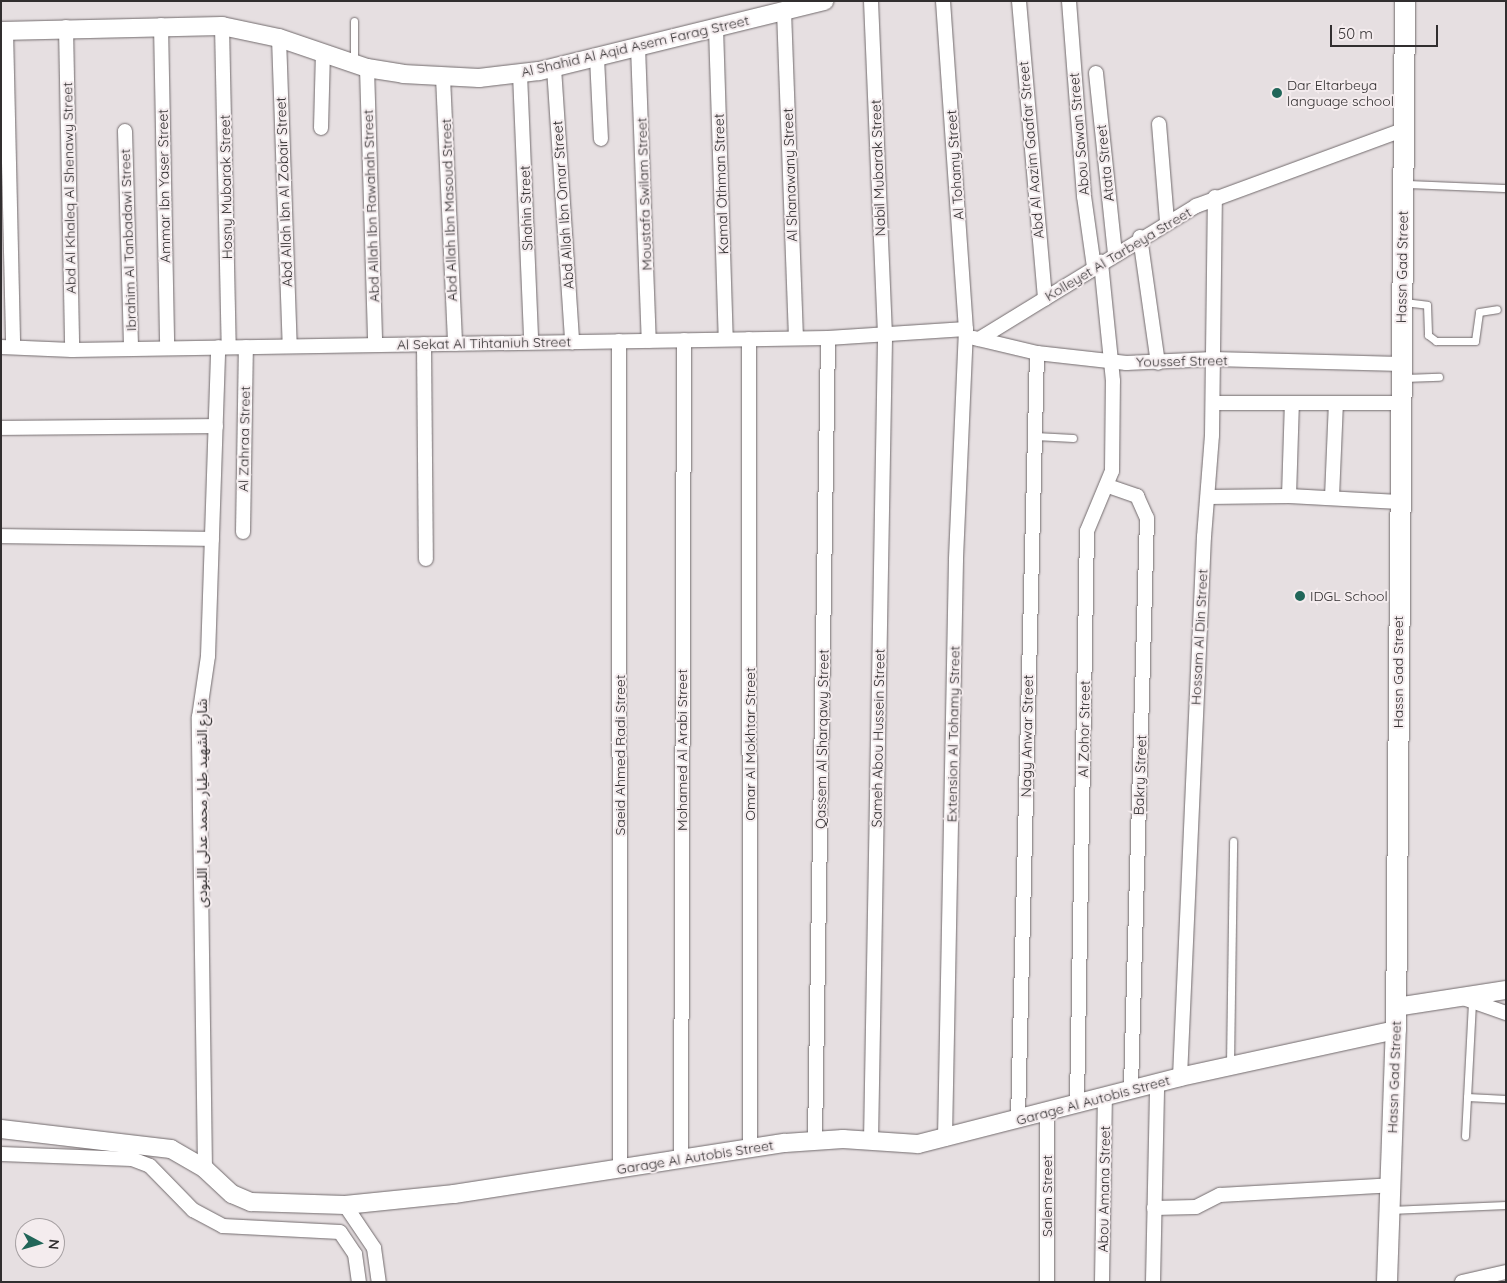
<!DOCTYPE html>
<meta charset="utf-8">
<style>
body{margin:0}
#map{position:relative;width:1507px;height:1283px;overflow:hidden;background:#e6dfe1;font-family:Quicksand,"Noto Sans Arabic",sans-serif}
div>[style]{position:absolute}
.roads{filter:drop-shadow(0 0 1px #726b6d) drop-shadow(0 0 1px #726b6d)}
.service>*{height:7px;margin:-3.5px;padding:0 3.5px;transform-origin:3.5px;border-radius:3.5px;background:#fff}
.minor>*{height:14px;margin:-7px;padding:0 7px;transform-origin:7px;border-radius:7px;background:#fff}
.tertiary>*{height:18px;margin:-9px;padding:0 9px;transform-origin:9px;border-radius:9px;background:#fff}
.secondary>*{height:20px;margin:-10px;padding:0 10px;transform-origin:10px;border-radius:10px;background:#fff}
.dots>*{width:14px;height:14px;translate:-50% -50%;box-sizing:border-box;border:2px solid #f4ecee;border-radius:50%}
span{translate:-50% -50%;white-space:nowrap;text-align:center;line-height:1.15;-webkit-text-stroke:4px #f4ecee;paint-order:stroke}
.street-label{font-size:14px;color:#312e2f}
.poi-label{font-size:14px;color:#312e2f}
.left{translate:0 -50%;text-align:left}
.frame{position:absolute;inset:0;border:2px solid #312e2f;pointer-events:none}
.north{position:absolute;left:15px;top:1218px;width:50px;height:50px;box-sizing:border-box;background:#f4ecee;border:1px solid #a6a0a2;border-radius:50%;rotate:96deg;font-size:14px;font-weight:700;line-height:20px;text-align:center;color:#312e2f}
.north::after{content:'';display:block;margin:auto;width:18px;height:22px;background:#216659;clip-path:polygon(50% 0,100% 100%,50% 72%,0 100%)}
.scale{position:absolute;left:1330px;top:25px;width:108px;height:22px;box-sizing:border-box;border:2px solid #312e2f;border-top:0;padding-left:6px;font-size:15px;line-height:18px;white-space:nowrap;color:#312e2f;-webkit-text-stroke:4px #f4ecee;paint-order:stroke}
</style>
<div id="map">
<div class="roads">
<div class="service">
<div style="left:354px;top:21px;width:42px;rotate:90deg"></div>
<div style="left:1405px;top:184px;width:101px;rotate:2.3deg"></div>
<div style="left:1404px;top:302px;width:23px;rotate:7deg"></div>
<div style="left:1427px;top:305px;width:30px;rotate:88deg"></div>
<div style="left:1428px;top:335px;width:10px;rotate:37deg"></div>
<div style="left:1436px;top:341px;width:39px"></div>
<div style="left:1475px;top:341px;width:29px;rotate:-82deg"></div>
<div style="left:1479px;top:312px;width:18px;rotate:-9deg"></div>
<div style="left:1404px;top:378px;width:35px;rotate:-2deg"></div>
<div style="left:1035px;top:436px;width:38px;rotate:3deg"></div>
<div style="left:1230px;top:1065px;width:224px;rotate:-89.2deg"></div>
<div style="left:1467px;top:1097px;width:39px;rotate:3deg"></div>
<div style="left:1465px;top:1136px;width:134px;rotate:-87deg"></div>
<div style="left:1390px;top:1210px;width:116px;rotate:-2.5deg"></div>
</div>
<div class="minor">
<div style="left:943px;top:1px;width:329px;rotate:86deg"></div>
<div style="left:966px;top:329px;width:231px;rotate:92.5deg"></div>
<div style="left:956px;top:560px;width:579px;rotate:91.09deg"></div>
<div style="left:1019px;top:1px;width:299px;rotate:85deg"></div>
<div style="left:1069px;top:1px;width:196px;rotate:85.6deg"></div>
<div style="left:1084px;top:196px;width:72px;rotate:82deg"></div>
<div style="left:784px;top:11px;width:327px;rotate:87.9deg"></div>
<div style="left:161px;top:25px;width:323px;rotate:88.9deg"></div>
<div style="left:222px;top:26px;width:321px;rotate:88.8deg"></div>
<div style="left:66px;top:27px;width:323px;rotate:88.9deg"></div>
<div style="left:716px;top:28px;width:311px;rotate:88.2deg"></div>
<div style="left:6px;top:31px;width:316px;rotate:88.7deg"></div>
<div style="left:279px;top:38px;width:308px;rotate:88deg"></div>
<div style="left:638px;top:47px;width:294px;rotate:87.9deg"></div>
<div style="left:597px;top:58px;width:81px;rotate:87.2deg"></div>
<div style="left:367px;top:68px;width:277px;rotate:88.3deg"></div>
<div style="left:554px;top:68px;width:275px;rotate:86.2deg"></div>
<div style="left:1096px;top:73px;width:182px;rotate:84deg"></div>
<div style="left:520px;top:74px;width:268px;rotate:87.6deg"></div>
<div style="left:443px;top:77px;width:267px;rotate:87.4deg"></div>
<div style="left:1159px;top:124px;width:98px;rotate:85.3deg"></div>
<div style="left:321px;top:128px;width:75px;rotate:-88.5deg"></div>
<div style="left:125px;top:131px;width:218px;rotate:88.4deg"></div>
<div style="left:1140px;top:237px;width:127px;rotate:81.9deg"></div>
<div style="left:974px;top:338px;width:65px;rotate:13.4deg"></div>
<div style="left:1037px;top:353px;width:90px;rotate:6.4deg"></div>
<div style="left:1126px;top:363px;width:87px;rotate:-2.6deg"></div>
<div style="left:1213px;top:359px;width:188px;rotate:1.5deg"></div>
<div style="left:749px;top:339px;width:809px;rotate:89.93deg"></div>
<div style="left:979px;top:339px;width:255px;rotate:-31.5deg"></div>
<div style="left:1196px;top:206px;width:221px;rotate:-20.2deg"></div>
<div style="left:619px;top:341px;width:829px;rotate:89.93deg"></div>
<div style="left:424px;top:344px;width:215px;rotate:89.5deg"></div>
<div style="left:1px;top:347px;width:71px;rotate:2.4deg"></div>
<div style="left:72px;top:350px;width:756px;rotate:-0.91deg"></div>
<div style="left:828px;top:338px;width:138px;rotate:-3.7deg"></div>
<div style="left:1213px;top:403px;width:187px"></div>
<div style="left:1px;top:428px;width:215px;rotate:-0.5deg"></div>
<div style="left:1108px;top:486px;width:31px;rotate:19deg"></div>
<div style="left:1137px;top:496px;width:24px;rotate:66deg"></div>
<div style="left:1147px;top:518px;width:571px;rotate:91.61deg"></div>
<div style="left:1289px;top:496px;width:93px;rotate:-88.2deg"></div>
<div style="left:1208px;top:497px;width:81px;rotate:-0.7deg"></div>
<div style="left:1289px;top:496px;width:110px;rotate:3.1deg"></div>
<div style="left:1332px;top:497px;width:94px;rotate:-87.6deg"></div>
<div style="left:243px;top:532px;width:185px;rotate:-89.1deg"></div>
<div style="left:1px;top:536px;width:211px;rotate:0.8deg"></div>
<div style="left:1460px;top:997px;width:49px;rotate:19.2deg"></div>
<div style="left:1180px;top:1077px;width:541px;rotate:-87.46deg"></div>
<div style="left:1204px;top:537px;width:102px;rotate:-85.5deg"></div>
<div style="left:1212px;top:435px;width:238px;rotate:-89.3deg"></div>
<div style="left:1077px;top:1103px;width:572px;rotate:-89deg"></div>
<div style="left:1087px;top:531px;width:65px;rotate:-67.4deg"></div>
<div style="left:1112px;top:471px;width:90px;rotate:-89.4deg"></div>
<div style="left:1113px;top:381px;width:120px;rotate:-95.8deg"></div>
<div style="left:1018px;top:1119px;width:766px;rotate:-88.58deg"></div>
<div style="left:815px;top:1140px;width:802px;rotate:-89.07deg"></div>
<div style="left:871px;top:1141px;width:806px;rotate:-89deg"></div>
<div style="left:885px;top:335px;width:334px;rotate:-92.4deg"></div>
<div style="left:1px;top:1154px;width:131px;rotate:2.2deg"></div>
<div style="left:132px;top:1159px;width:19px;rotate:21deg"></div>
<div style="left:150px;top:1166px;width:62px;rotate:45.7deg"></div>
<div style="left:193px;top:1210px;width:34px;rotate:28deg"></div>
<div style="left:223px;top:1226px;width:117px;rotate:2.9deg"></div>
<div style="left:340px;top:1232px;width:27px;rotate:56deg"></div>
<div style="left:355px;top:1254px;width:28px;rotate:82deg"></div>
<div style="left:681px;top:1160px;width:820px;rotate:-89.79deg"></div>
<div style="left:205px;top:1169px;width:452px;rotate:-90.8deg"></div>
<div style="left:199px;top:717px;width:62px;rotate:-81.6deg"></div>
<div style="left:208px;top:656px;width:309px;rotate:-88.1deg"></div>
<div style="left:345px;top:1205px;width:52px;rotate:56deg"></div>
<div style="left:374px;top:1248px;width:34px;rotate:82deg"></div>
<div style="left:1154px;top:1208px;width:42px;rotate:-1.4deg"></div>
<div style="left:1196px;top:1207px;width:27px;rotate:-27deg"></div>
<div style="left:1220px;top:1195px;width:171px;rotate:-3.3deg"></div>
<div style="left:1047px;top:1282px;width:171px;rotate:-90deg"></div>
<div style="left:1102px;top:1282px;width:186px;rotate:-89.1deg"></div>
<div style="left:1153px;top:1282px;width:199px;rotate:-88.8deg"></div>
<div style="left:1462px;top:1282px;width:45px;rotate:-12.8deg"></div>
</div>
<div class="tertiary">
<div style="left:1px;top:31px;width:221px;rotate:-1.3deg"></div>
<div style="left:222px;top:26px;width:58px;rotate:11.9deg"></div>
<div style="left:279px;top:38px;width:93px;rotate:18.8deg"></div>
<div style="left:367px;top:68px;width:36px;rotate:9deg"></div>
<div style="left:403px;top:74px;width:76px;rotate:3deg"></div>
<div style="left:479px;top:78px;width:60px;rotate:-6.7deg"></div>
<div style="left:539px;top:71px;width:294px;rotate:-13.8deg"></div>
<div style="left:1396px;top:1007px;width:111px;rotate:-8.8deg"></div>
<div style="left:1px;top:1129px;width:171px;rotate:6.7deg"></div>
<div style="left:171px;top:1149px;width:39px;rotate:30deg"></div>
<div style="left:205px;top:1169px;width:37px;rotate:43deg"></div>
<div style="left:232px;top:1194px;width:21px;rotate:23deg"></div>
<div style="left:251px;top:1202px;width:94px;rotate:1.8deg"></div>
<div style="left:345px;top:1205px;width:110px;rotate:-5.8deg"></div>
<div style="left:454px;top:1194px;width:335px;rotate:-8.8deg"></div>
<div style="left:785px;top:1143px;width:58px;rotate:-3.9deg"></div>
<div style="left:843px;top:1139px;width:75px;rotate:3.8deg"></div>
<div style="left:918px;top:1144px;width:270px;rotate:-14.3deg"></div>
<div style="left:1180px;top:1077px;width:221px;rotate:-12.3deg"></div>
</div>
<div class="secondary">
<div style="left:1387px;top:1282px;width:252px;rotate:-88deg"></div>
<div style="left:1396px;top:1030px;width:1029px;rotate:-89.5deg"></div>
</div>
</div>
<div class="dots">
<div style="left:1277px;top:93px;background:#216659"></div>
<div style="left:1300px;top:596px;background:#216659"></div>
</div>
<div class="street-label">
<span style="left:635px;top:46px;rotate:-13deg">Al Shahid Al Aqid Asem Farag Street</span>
<span style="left:1079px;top:134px;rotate:-95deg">Abou Sawan Street</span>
<span style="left:1031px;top:150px;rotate:-95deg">Abd Al Aazim Gaafar Street</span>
<span style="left:1105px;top:163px;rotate:-96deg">Atata Street</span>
<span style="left:955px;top:165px;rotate:-94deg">Al Tohamy Street</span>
<span style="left:878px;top:168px;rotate:-92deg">Nabil Mubarak Street</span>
<span style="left:790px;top:175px;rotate:-92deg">Al Shanawany Street</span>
<span style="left:721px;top:184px;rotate:-92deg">Kamal Othman Street</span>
<span style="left:164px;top:186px;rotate:-91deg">Ammar Ibn Yaser Street</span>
<span style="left:226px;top:187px;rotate:-91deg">Hosny Mubarak Street</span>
<span style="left:69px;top:188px;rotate:-91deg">Abd Al Khaleq Al Shenawy Street</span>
<span style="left:284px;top:192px;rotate:-92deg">Abd Allah Ibn Al Zobair Street</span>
<span style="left:644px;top:194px;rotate:-92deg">Moustafa Swilam Street</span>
<span style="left:563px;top:205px;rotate:-94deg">Abd Allah Ibn Omar Street</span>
<span style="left:371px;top:206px;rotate:-92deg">Abd Allah Ibn Rawahah Street</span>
<span style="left:526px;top:208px;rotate:-92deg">Shahin Street</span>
<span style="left:449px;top:210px;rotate:-92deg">Abd Allah Ibn Masoud Street</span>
<span style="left:128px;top:240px;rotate:-92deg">Ibrahim Al Tanbadawi Street</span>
<span style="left:1118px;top:254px;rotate:-31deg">Kolleyet Al Tarbeya Street</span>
<span style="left:1402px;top:267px;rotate:-89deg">Hassn Gad Street</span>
<span style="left:484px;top:343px;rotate:-1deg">Al Sekat Al Tihtaniuh Street</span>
<span style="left:1182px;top:361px;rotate:-1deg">Youssef Street</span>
<span style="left:244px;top:439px;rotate:-89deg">Al Zahraa Street</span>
<span style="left:1199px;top:637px;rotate:-87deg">Hossam Al Din Street</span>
<span style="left:1398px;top:672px;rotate:-90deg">Hassn Gad Street</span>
<span style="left:1084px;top:729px;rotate:-89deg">Al Zohor Street</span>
<span style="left:953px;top:734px;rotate:-89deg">Extension Al Tohamy Street</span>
<span style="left:1027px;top:736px;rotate:-89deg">Nagy Anwar Street</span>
<span style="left:878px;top:738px;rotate:-89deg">Sameh Abou Hussein Street</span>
<span style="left:822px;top:739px;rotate:-89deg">Qassem Al Sharqawy Street</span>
<span style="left:750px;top:744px;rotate:-90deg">Omar Al Mokhtar Street</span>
<span style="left:682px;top:750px;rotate:-90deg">Mohamed Al Arabi Street</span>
<span style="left:620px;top:755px;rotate:-90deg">Saeid Ahmed Radi Street</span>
<span style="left:1140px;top:775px;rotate:-88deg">Bakry Street</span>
<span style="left:202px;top:803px;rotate:-90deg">شارع الشهيد طيار محمد عدلى اللبودى</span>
<span style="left:1394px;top:1077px;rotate:-88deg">Hassn Gad Street</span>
<span style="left:1093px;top:1100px;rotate:-15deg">Garage Al Autobis Street</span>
<span style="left:695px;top:1157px;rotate:-9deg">Garage Al Autobis Street</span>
<span style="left:1104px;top:1189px;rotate:-89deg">Abou Amana Street</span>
<span style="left:1047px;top:1196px;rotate:-90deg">Salem Street</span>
</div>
<div class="poi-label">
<span class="left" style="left:1287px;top:93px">Dar Eltarbeya<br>language school</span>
<span class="left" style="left:1310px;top:596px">IDGL School</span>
</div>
<div class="frame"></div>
<div class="north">N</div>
<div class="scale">50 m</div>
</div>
